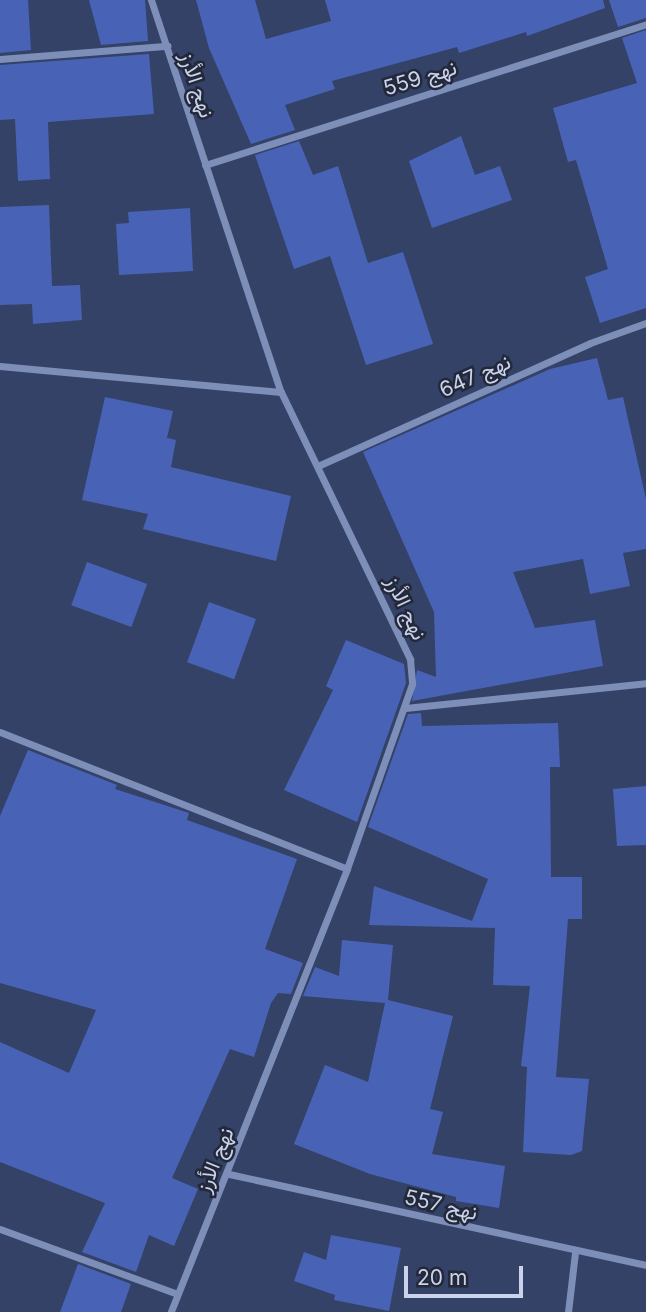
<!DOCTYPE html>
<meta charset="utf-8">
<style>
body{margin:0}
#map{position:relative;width:646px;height:1312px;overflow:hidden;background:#344267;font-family:Inter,Vazirmatn,sans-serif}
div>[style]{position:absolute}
.building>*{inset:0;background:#4863b6;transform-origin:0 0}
.minor>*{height:7px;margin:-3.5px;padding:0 3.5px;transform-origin:3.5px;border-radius:3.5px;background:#7d8eb8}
span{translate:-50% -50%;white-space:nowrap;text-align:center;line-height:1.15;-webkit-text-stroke:5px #23293a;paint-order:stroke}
.street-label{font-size:21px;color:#cad3ea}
.scale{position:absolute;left:404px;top:1266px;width:119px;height:32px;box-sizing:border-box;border:4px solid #cad3ea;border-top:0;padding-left:9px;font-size:21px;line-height:24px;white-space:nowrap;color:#cad3ea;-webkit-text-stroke:5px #23293a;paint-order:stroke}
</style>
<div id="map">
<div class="building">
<div style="clip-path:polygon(0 0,28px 0,31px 50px,0 53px)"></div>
<div style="clip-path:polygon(89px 0,145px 0,148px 41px,101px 45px)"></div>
<div style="clip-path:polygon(196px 0,255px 0,266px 39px,331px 21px,325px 0,603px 0,605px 8px,527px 36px,526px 32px,459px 53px,457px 47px,332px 81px,335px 89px,285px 105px,295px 130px,251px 144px,209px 48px)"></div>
<div style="clip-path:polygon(609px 0,646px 0,646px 18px,618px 27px)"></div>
<div style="clip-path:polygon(646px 30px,646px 308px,600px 323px,585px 277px,608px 269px,576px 160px,568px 162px,553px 108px,637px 83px,622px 38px)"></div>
<div style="clip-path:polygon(149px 54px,154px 114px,48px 122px,50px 179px,18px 181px,15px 119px,0 120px,0 65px)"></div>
<div style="clip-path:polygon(461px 136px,475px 175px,500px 166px,512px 200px,432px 228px,409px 161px)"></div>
<div style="clip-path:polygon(299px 141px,313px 175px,338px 166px,368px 263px,403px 252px,433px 344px,366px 365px,330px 256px,294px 269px,255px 155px)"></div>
<div style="clip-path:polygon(49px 205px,52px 286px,80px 285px,82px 320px,33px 324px,32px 304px,0 305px,0 207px)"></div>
<div style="clip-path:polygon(190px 208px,193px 271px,119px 275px,116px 224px,129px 223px,128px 212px)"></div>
<div style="clip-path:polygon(597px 358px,608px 400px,623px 397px,646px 499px,646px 549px,623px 553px,630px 586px,590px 594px,583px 559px,513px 572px,535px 628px,595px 620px,603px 666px,412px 701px,417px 670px,436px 677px,434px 612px,363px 452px,550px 369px)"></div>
<div style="clip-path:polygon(105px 397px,173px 411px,167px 438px,176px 440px,171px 467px,291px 496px,276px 561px,143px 529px,148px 514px,82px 500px)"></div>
<div style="left:87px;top:562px;width:64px;height:46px;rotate:20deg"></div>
<div style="left:209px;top:602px;width:50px;height:64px;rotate:20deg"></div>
<div style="clip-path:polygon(346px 640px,404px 664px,406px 683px,357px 822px,284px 790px,333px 690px,326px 686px)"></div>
<div style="clip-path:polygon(421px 713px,422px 726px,558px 723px,560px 767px,550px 767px,551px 877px,582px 877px,582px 919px,568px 919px,556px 1077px,589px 1079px,582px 1151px,571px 1155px,523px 1152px,527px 1067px,521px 1066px,530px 986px,493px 985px,495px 928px,369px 925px,374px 886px,472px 921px,488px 879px,368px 827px,408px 714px)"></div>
<div style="clip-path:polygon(28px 750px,117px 785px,115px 789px,189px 813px,187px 820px,297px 859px,265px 949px,303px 963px,291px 994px,278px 993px,271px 1003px,254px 1057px,230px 1049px,172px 1178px,198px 1189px,174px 1246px,149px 1235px,136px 1272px,82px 1252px,105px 1203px,0 1162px,0 1042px,69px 1073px,96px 1010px,0 983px,0 816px)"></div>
<div style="clip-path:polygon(646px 786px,646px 845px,617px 846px,613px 789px)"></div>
<div style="clip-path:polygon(342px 940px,393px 945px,388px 1000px,453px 1016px,430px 1109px,443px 1112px,432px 1154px,505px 1166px,499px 1208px,456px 1201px,456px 1197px,370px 1174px,294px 1144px,325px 1065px,368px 1082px,385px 1003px,303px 996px,315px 967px,339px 976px)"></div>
<div style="clip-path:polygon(331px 1235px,401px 1248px,389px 1311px,334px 1300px,335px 1295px,294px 1281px,304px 1252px,326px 1260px)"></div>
<div style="clip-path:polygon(78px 1264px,131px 1284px,121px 1312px,60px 1312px)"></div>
</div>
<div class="minor">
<div style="left:151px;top:0;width:413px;rotate:71.7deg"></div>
<div style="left:281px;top:392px;width:297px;rotate:64.2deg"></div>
<div style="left:410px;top:659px;width:25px;rotate:85deg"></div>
<div style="left:412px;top:684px;width:196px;rotate:109.4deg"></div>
<div style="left:347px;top:869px;width:477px;rotate:111.7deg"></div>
<div style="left:0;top:59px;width:168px;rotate:-4.5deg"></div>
<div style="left:205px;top:165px;width:463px;rotate:-17.7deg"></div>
<div style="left:0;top:366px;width:282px;rotate:5.3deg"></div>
<div style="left:320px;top:465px;width:296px;rotate:-24.3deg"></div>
<div style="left:590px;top:343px;width:59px;rotate:-19.7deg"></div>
<div style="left:405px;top:708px;width:242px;rotate:-5.9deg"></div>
<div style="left:0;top:732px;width:373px;rotate:21.5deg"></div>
<div style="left:229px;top:1174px;width:427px;rotate:12.3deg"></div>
<div style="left:0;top:1229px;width:189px;rotate:20.1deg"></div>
<div style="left:568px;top:1312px;width:60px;rotate:-83.3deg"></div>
</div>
<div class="street-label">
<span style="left:420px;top:78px;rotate:-17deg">نهج 559</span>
<span style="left:197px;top:85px;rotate:72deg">نهج الأرز</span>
<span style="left:475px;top:376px;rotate:-24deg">نهج 647</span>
<span style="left:406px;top:608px;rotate:65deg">نهج الأرز</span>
<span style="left:215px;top:1160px;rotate:-68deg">نهج الأرز</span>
<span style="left:441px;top:1205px;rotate:13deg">نهج 557</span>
</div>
<div class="scale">20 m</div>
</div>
